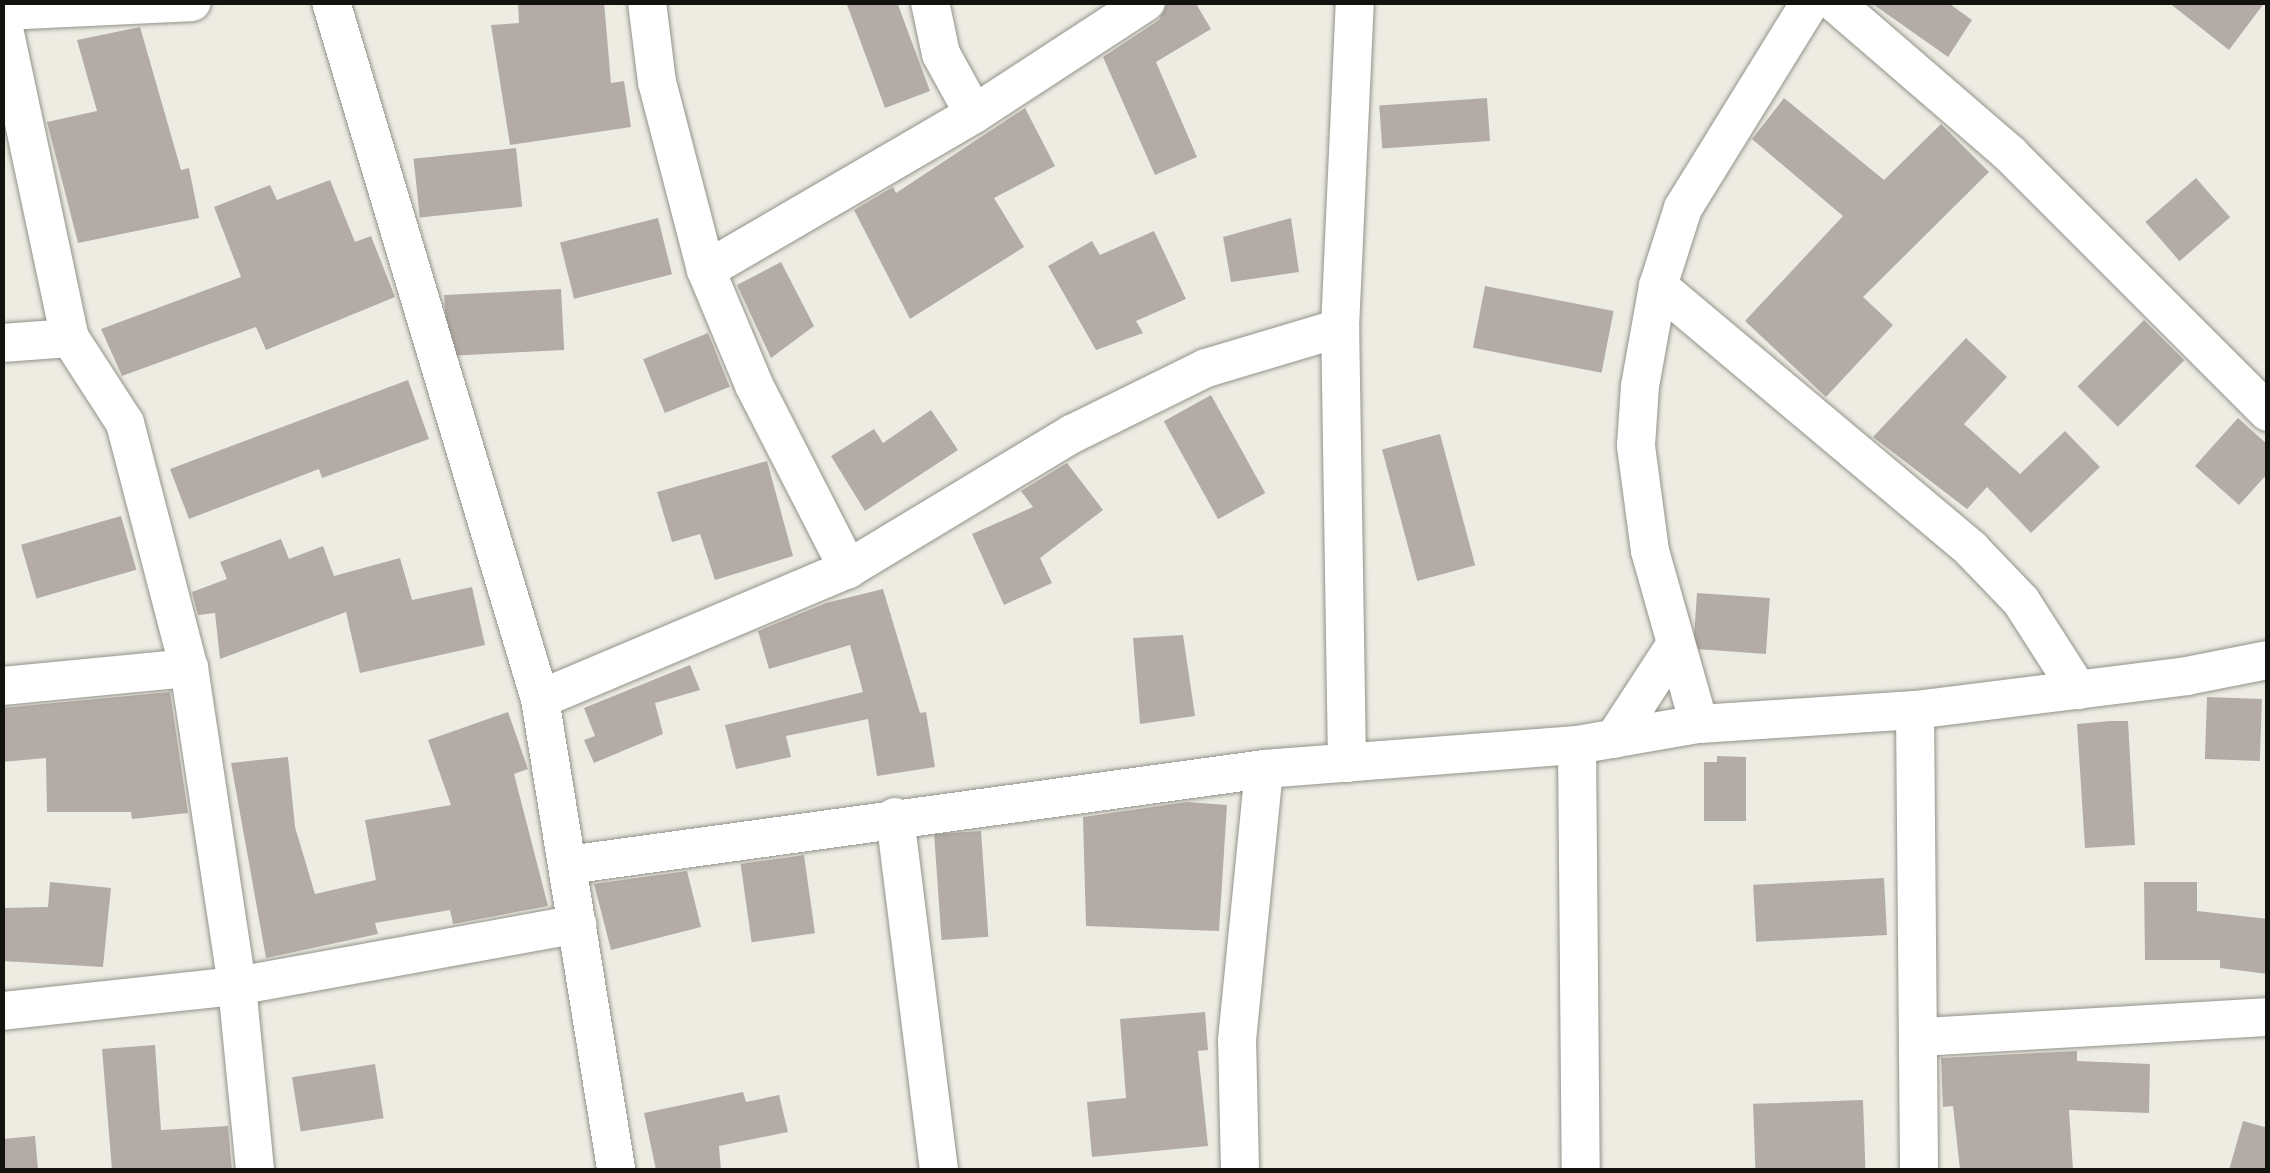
<!DOCTYPE html>
<style>
body{margin:0}
#map{position:relative;width:2270px;height:1173px;overflow:hidden;background:#edece3;font-family:"Work Sans",sans-serif}
div>[style]{position:absolute}
.building>*{inset:0;background:#b3aca6;transform-origin:0 0}
.roads{filter:drop-shadow(0 0 2px #93928a) drop-shadow(0 0 2px #93928a)}
.minor>*{height:38px;margin:-19px;padding:0 19px;transform-origin:19px;border-radius:19px;background:#fff}
span{translate:-50% -50%;white-space:nowrap;text-align:center;line-height:1.15;-webkit-text-stroke:10px #edece3;paint-order:stroke}
.frame{position:absolute;inset:0;border:5px solid #12120f;pointer-events:none}
</style>
<div id="map">
<div class="building">
<div style="clip-path:polygon(518px 2px,604px 2px,611px 83px,624px 81px,631px 127px,510px 145px,491px 25px,519px 23px)"></div>
<div style="clip-path:polygon(846px 2px,897px 2px,930px 91px,885px 108px)"></div>
<div style="clip-path:polygon(1168px 2px,1195px 2px,1211px 29px,1156px 62px,1197px 157px,1155px 175px,1103px 57px,1159px 20px)"></div>
<div style="clip-path:polygon(1870px 2px,1947px 2px,1972px 20px,1948px 57px)"></div>
<div style="clip-path:polygon(2168px 2px,2265px 2px,2229px 50px)"></div>
<div style="clip-path:polygon(140px 27px,181px 170px,189px 168px,199px 218px,78px 243px,47px 122px,97px 111px,77px 40px)"></div>
<div style="left:1487px;top:98px;width:43px;height:108px;rotate:86deg"></div>
<div style="clip-path:polygon(1784px 98px,1884px 180px,1941px 124px,1989px 172px,1863px 297px,1893px 325px,1826px 397px,1745px 321px,1843px 216px,1752px 139px)"></div>
<div style="clip-path:polygon(1025px 108px,1055px 166px,994px 198px,1024px 247px,910px 319px,854px 210px,893px 187px,896px 193px)"></div>
<div style="left:516px;top:148px;width:59px;height:103px;rotate:84deg"></div>
<div style="left:2196px;top:178px;width:52px;height:67px;rotate:49deg"></div>
<div style="clip-path:polygon(330px 180px,355px 242px,371px 236px,395px 297px,266px 350px,256px 327px,122px 376px,101px 329px,241px 277px,214px 207px,270px 185px,277px 200px)"></div>
<div style="left:658px;top:218px;width:58px;height:101px;rotate:76deg"></div>
<div style="clip-path:polygon(1291px 218px,1299px 272px,1231px 282px,1223px 237px)"></div>
<div style="clip-path:polygon(1154px 231px,1186px 299px,1136px 321px,1143px 333px,1096px 350px,1048px 266px,1092px 241px,1100px 255px)"></div>
<div style="clip-path:polygon(781px 262px,814px 326px,771px 358px,737px 285px)"></div>
<div style="left:1485px;top:286px;width:131px;height:63px;rotate:11deg"></div>
<div style="left:561px;top:289px;width:61px;height:117px;rotate:87deg"></div>
<div style="left:2144px;top:320px;width:57px;height:94px;rotate:45deg"></div>
<div style="left:708px;top:333px;width:58px;height:70px;rotate:68deg"></div>
<div style="clip-path:polygon(1966px 338px,2007px 377px,1964px 424px,2020px 474px,2065px 431px,2100px 467px,2031px 533px,1987px 487px,1967px 509px,1873px 437px)"></div>
<div style="clip-path:polygon(408px 380px,429px 439px,322px 478px,319px 469px,189px 519px,170px 469px)"></div>
<div style="left:1211px;top:395px;width:112px;height:54px;rotate:61deg"></div>
<div style="clip-path:polygon(931px 410px,958px 450px,865px 511px,831px 456px,874px 429px,883px 443px)"></div>
<div style="clip-path:polygon(2238px 418px,2268px 445px,2268px 473px,2239px 505px,2195px 466px)"></div>
<div style="left:1440px;top:434px;width:136px;height:60px;rotate:75deg"></div>
<div style="clip-path:polygon(767px 461px,793px 556px,715px 580px,700px 534px,672px 542px,657px 492px)"></div>
<div style="clip-path:polygon(1067px 463px,1103px 510px,1040px 558px,1052px 583px,1004px 605px,972px 534px,1033px 507px,1021px 491px)"></div>
<div style="left:121px;top:516px;width:56px;height:104px;rotate:74deg"></div>
<div style="clip-path:polygon(281px 539px,289px 559px,323px 546px,334px 576px,400px 558px,412px 600px,472px 587px,485px 645px,360px 673px,346px 612px,220px 659px,215px 613px,198px 615px,192px 592px,227px 579px,220px 562px)"></div>
<div style="clip-path:polygon(883px 589px,920px 713px,926px 712px,935px 767px,877px 776px,868px 719px,786px 736px,791px 757px,736px 769px,725px 725px,863px 692px,850px 645px,769px 669px,758px 631px,826px 603px)"></div>
<div style="left:1697px;top:593px;width:73px;height:56px;rotate:4deg"></div>
<div style="clip-path:polygon(1183px 635px,1195px 716px,1140px 724px,1133px 638px)"></div>
<div style="clip-path:polygon(690px 665px,700px 690px,655px 703px,663px 734px,594px 763px,584px 740px,595px 736px,584px 708px)"></div>
<div style="clip-path:polygon(170px 692px,188px 813px,132px 819px,131px 812px,47px 812px,46px 758px,2px 762px,2px 708px)"></div>
<div style="left:2207px;top:697px;width:55px;height:62px;rotate:2deg"></div>
<div style="clip-path:polygon(508px 712px,528px 769px,514px 774px,548px 906px,453px 924px,450px 910px,375px 923px,378px 934px,266px 958px,231px 763px,288px 757px,295px 827px,315px 894px,376px 880px,365px 820px,451px 805px,428px 740px)"></div>
<div style="clip-path:polygon(2110px 721px,2128px 721px,2135px 845px,2085px 848px,2077px 724px)"></div>
<div style="clip-path:polygon(1717px 756px,1746px 757px,1746px 821px,1704px 821px,1704px 762px,1717px 762px)"></div>
<div style="clip-path:polygon(1187px 802px,1227px 805px,1219px 931px,1086px 926px,1083px 817px)"></div>
<div style="left:981px;top:831px;width:106px;height:47px;rotate:86deg"></div>
<div style="left:804px;top:855px;width:79px;height:64px;rotate:82deg"></div>
<div style="clip-path:polygon(687px 871px,701px 927px,611px 950px,594px 884px)"></div>
<div style="left:1884px;top:878px;width:57px;height:131px;rotate:87deg"></div>
<div style="clip-path:polygon(50px 882px,111px 888px,103px 967px,2px 961px,2px 908px,48px 907px)"></div>
<div style="clip-path:polygon(2144px 882px,2197px 882px,2197px 911px,2268px 919px,2268px 974px,2220px 968px,2220px 960px,2145px 960px)"></div>
<div style="clip-path:polygon(1205px 1012px,1208px 1050px,1198px 1051px,1208px 1146px,1092px 1157px,1087px 1102px,1126px 1098px,1120px 1019px)"></div>
<div style="clip-path:polygon(155px 1045px,161px 1130px,228px 1126px,232px 1170px,112px 1170px,102px 1049px)"></div>
<div style="clip-path:polygon(2077px 1051px,2077px 1061px,2150px 1064px,2149px 1113px,2069px 1110px,2073px 1170px,1960px 1170px,1953px 1106px,1943px 1107px,1941px 1058px)"></div>
<div style="left:375px;top:1064px;width:55px;height:84px;rotate:81deg"></div>
<div style="clip-path:polygon(743px 1092px,746px 1102px,779px 1095px,788px 1132px,719px 1146px,721px 1170px,656px 1170px,644px 1113px)"></div>
<div style="left:1863px;top:1100px;width:70px;height:110px;rotate:88deg"></div>
<div style="clip-path:polygon(2243px 1121px,2268px 1128px,2268px 1170px,2229px 1170px)"></div>
<div style="clip-path:polygon(35px 1136px,38px 1170px,2px 1170px,2px 1139px)"></div>
</div>
<div class="roads">
<div class="minor">
<div style="left:331px;top:2px;width:728px;rotate:73.31deg"></div>
<div style="left:540px;top:699px;width:477px;rotate:80.8deg"></div>
<div style="left:647px;top:2px;width:81px;rotate:82.9deg"></div>
<div style="left:657px;top:82px;width:194px;rotate:75.4deg"></div>
<div style="left:706px;top:270px;width:125px;rotate:67.3deg"></div>
<div style="left:754px;top:385px;width:207px;rotate:62.9deg"></div>
<div style="left:930px;top:2px;width:53px;rotate:78.1deg"></div>
<div style="left:941px;top:54px;width:68px;rotate:61.2deg"></div>
<div style="left:1834px;top:2px;width:233px;rotate:40.8deg"></div>
<div style="left:2010px;top:154px;width:365px;rotate:45deg"></div>
<div style="left:2px;top:11px;width:190px;rotate:-2.7deg"></div>
<div style="left:2px;top:19px;width:326px;rotate:78deg"></div>
<div style="left:70px;top:338px;width:101px;rotate:57.1deg"></div>
<div style="left:125px;top:423px;width:253px;rotate:75.4deg"></div>
<div style="left:189px;top:668px;width:322px;rotate:81.4deg"></div>
<div style="left:237px;top:986px;width:185px;rotate:84.4deg"></div>
<div style="left:706px;top:270px;width:310px;rotate:-30.2deg"></div>
<div style="left:974px;top:114px;width:205px;rotate:-33.1deg"></div>
<div style="left:1658px;top:286px;width:409px;rotate:40deg"></div>
<div style="left:1971px;top:549px;width:72px;rotate:46.1deg"></div>
<div style="left:2021px;top:601px;width:106px;rotate:57.4deg"></div>
<div style="left:2px;top:343px;width:68px;rotate:-4.2deg"></div>
<div style="left:2px;top:686px;width:188px;rotate:-5.5deg"></div>
<div style="left:540px;top:699px;width:334px;rotate:-22.9deg"></div>
<div style="left:848px;top:569px;width:262px;rotate:-31.1deg"></div>
<div style="left:1072px;top:434px;width:149px;rotate:-26.2deg"></div>
<div style="left:1206px;top:368px;width:140px;rotate:-16.6deg"></div>
<div style="left:1915px;top:710px;width:460px;rotate:89.5deg"></div>
<div style="left:1699px;top:724px;width:180px;rotate:-105.8deg"></div>
<div style="left:1650px;top:551px;width:106px;rotate:-97.6deg"></div>
<div style="left:1636px;top:446px;width:60px;rotate:-86.2deg"></div>
<div style="left:1640px;top:386px;width:102px;rotate:-79.8deg"></div>
<div style="left:1658px;top:286px;width:82px;rotate:-72.2deg"></div>
<div style="left:1683px;top:208px;width:242px;rotate:-58.3deg"></div>
<div style="left:1614px;top:739px;width:113px;rotate:-56.9deg"></div>
<div style="left:1577px;top:745px;width:425px;rotate:89.5deg"></div>
<div style="left:1347px;top:763px;width:435px;rotate:-90.9deg"></div>
<div style="left:1340px;top:328px;width:326px;rotate:-87.4deg"></div>
<div style="left:895px;top:817px;width:356px;rotate:82.9deg"></div>
<div style="left:568px;top:865px;width:703px;rotate:-7.85deg"></div>
<div style="left:1264px;top:769px;width:314px;rotate:-4.4deg"></div>
<div style="left:1577px;top:745px;width:124px;rotate:-9.8deg"></div>
<div style="left:1699px;top:724px;width:216px;rotate:-3.7deg"></div>
<div style="left:1915px;top:710px;width:274px;rotate:-7.1deg"></div>
<div style="left:2187px;top:676px;width:83px;rotate:-11.2deg"></div>
<div style="left:2px;top:1011px;width:236px;rotate:-6.1deg"></div>
<div style="left:237px;top:986px;width:346px;rotate:-10.3deg"></div>
<div style="left:1921px;top:1037px;width:348px;rotate:-3.3deg"></div>
<div style="left:1240px;top:1170px;width:130px;rotate:-91.3deg"></div>
<div style="left:1237px;top:1040px;width:272px;rotate:-84.3deg"></div>
</div>
</div>
<div class="frame"></div>
</div>
